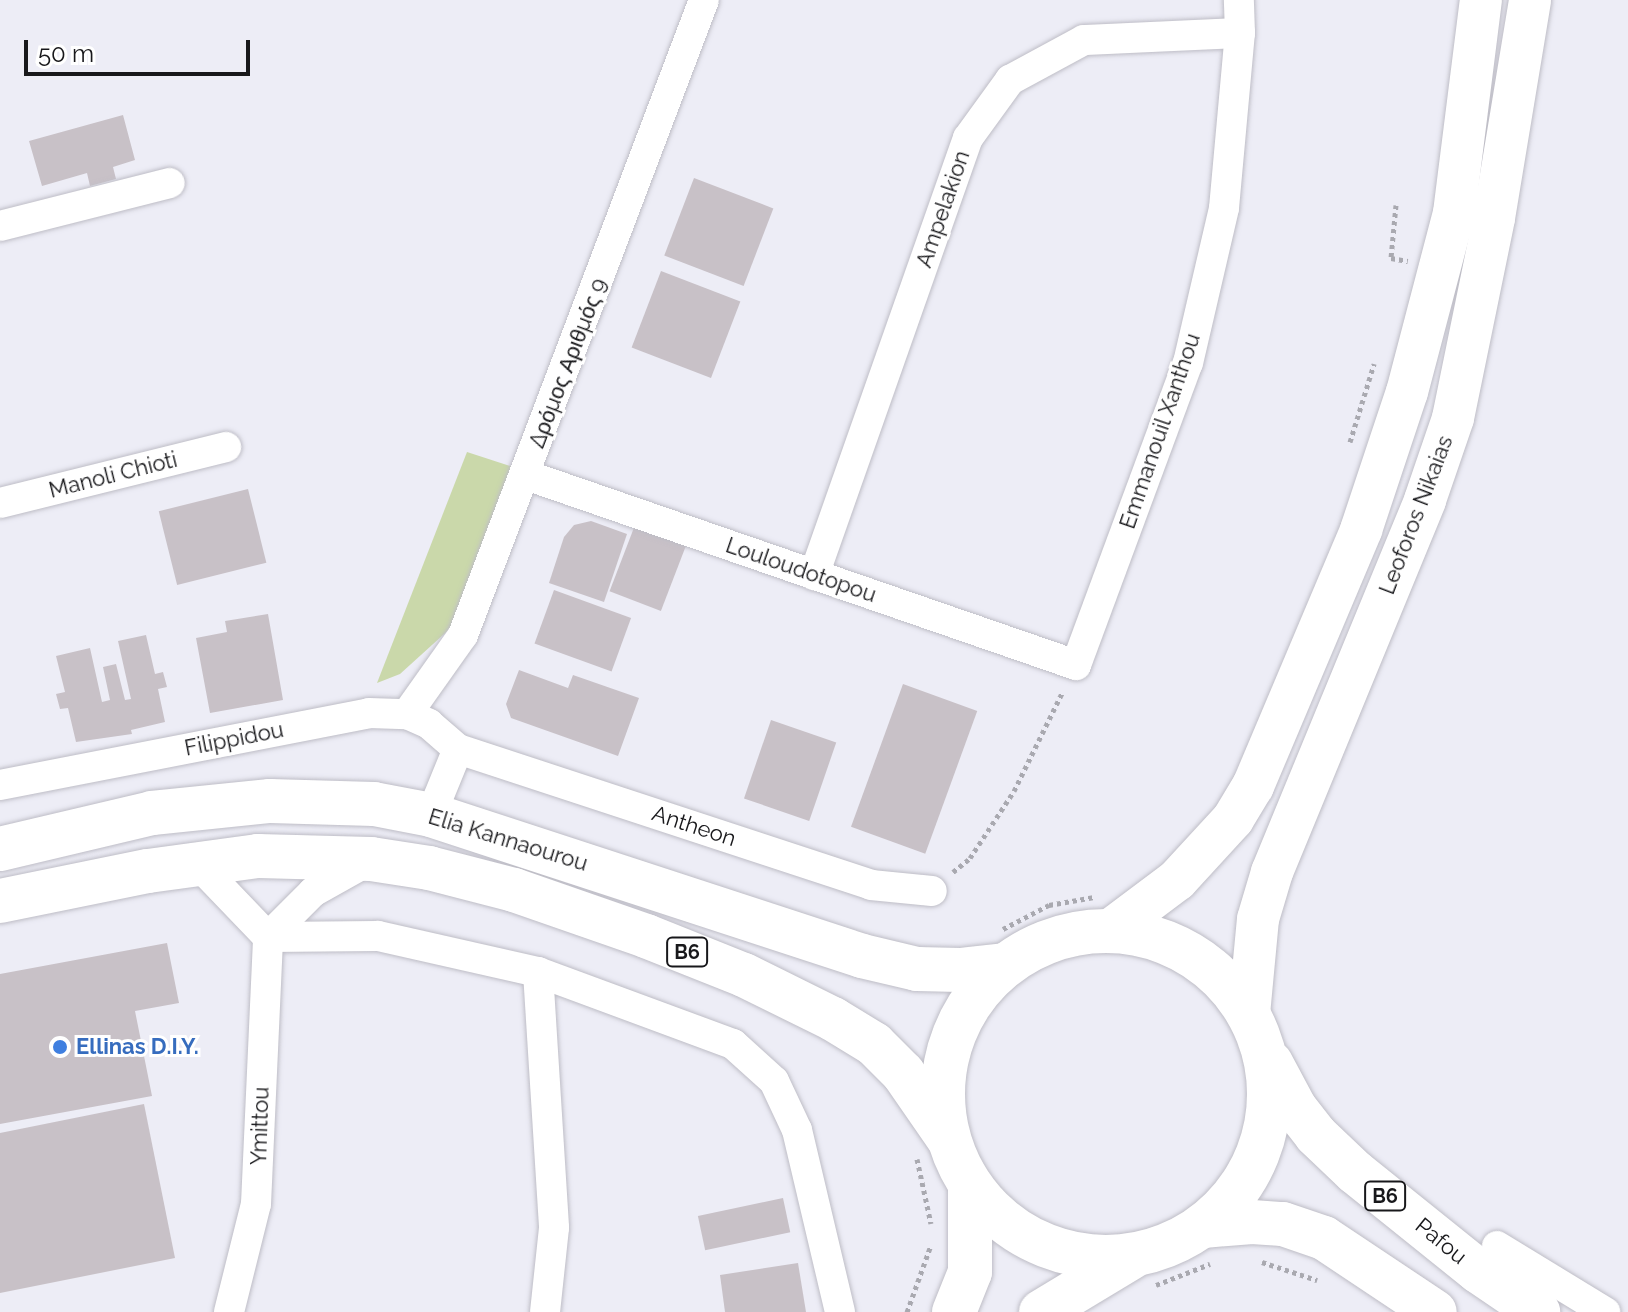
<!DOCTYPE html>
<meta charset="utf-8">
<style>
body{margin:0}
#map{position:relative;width:1628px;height:1312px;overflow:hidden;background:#ededf6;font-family:Raleway,sans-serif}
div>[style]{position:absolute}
.green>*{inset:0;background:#cad8aa}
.building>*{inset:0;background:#c8c1c7;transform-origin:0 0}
.path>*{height:5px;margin-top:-2.5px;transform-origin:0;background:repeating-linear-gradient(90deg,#a9a9b0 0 4px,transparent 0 8px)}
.roads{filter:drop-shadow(0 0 2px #bebdc6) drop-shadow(0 0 2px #bebdc6)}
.street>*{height:30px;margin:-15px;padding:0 15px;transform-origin:15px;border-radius:15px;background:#fff}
.secondary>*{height:42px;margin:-21px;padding:0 21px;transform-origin:21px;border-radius:21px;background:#fff}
.primary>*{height:44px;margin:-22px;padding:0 22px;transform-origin:22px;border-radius:22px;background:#fff}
.primary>.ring{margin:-22px;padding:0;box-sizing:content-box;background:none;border:44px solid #fff;border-radius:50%}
.dots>*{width:22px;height:22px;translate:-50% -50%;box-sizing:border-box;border:4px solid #fff;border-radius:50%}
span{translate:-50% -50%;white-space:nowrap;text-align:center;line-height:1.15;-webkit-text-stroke:6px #fff;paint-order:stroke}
.shield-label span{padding:2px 6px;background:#fff;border:2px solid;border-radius:6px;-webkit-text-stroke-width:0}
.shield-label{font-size:20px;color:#18181b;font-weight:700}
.street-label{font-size:22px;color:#18181b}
.shop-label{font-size:22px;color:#366cbe;font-weight:700}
.left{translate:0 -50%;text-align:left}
.scale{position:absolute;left:24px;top:40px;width:226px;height:36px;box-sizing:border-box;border:4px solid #18181b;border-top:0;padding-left:10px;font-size:24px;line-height:28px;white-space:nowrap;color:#18181b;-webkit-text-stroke:6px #fff;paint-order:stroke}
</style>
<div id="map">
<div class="green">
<div style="clip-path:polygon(467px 452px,513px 467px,453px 626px,400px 674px,377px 683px)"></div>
</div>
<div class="building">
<div style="clip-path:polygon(123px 115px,135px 160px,113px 167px,116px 179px,90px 186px,87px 173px,42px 186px,29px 141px)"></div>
<div style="left:694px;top:178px;width:85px;height:83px;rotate:21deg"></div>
<div style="left:661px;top:271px;width:85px;height:82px;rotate:21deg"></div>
<div style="left:248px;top:489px;width:76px;height:92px;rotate:76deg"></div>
<div style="clip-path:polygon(591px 521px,627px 534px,604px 602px,549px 583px,564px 537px,574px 525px)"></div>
<div style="left:635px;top:525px;width:55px;height:71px;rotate:21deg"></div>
<div style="left:554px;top:590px;width:82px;height:57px;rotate:20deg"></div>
<div style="clip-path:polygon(268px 614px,283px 700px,210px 713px,196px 638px,227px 632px,225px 621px)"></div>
<div style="clip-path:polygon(146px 635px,155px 674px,163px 672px,167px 687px,158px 689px,165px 722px,131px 730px,132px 734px,76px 742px,68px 708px,60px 709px,56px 694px,65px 692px,56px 656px,90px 648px,102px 702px,110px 700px,103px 667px,116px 664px,125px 700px,131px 699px,118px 641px)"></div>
<div style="clip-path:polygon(519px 670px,568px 688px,573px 675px,639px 698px,618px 756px,511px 718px,506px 704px)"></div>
<div style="left:903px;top:684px;width:79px;height:152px;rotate:20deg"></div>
<div style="left:771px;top:720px;width:69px;height:83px;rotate:19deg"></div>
<div style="clip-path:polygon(167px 943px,179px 1003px,135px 1011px,152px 1096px,0 1124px,0 974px)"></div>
<div style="clip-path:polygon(144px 1104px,175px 1258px,0 1293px,0 1133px)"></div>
<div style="left:783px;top:1198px;width:35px;height:87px;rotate:78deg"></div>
<div style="clip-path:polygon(798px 1263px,806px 1312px,725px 1312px,720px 1275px)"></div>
</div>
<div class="path">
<div style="left:1396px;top:205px;width:53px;rotate:95.4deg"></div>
<div style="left:1391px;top:258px;width:17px;rotate:10deg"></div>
<div style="left:1350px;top:442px;width:82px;rotate:-72.9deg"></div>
<div style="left:953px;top:872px;width:22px;rotate:-39deg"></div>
<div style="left:970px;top:858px;width:80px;rotate:-56.7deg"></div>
<div style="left:1014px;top:791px;width:111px;rotate:-63.9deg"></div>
<div style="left:1003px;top:929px;width:52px;rotate:-27.6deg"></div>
<div style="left:1049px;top:905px;width:46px;rotate:-10.1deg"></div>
<div style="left:917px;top:1159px;width:66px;rotate:77.8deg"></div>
<div style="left:1262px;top:1262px;width:58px;rotate:18.1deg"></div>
<div style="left:1156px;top:1285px;width:58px;rotate:-21.3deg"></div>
<div style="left:907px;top:1312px;width:71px;rotate:-70.3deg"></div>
</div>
<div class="roads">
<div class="street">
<div style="left:0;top:226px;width:175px;rotate:-14.2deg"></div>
<div style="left:526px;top:475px;width:582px;rotate:19.06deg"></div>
<div style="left:1076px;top:665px;width:322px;rotate:-69.7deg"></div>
<div style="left:1188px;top:363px;width:159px;rotate:-76.9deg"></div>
<div style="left:1224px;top:208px;width:176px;rotate:-84.8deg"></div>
<div style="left:1240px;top:33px;width:33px;rotate:-92deg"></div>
<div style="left:0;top:503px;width:233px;rotate:-13.9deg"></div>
<div style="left:814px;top:575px;width:463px;rotate:-70.6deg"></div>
<div style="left:968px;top:138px;width:72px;rotate:-54.1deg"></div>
<div style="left:1010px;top:80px;width:84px;rotate:-28.4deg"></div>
<div style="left:1084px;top:40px;width:156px;rotate:-2.6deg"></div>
<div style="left:407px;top:714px;width:97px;rotate:-54.7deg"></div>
<div style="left:463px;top:635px;width:679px;rotate:-69.22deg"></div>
<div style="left:0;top:785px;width:376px;rotate:-11deg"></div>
<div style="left:369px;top:713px;width:38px;rotate:2deg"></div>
<div style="left:407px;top:714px;width:24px;rotate:24deg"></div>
<div style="left:429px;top:724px;width:38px;rotate:41deg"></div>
<div style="left:458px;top:749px;width:435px;rotate:18.2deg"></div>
<div style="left:871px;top:885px;width:61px;rotate:5.6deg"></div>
<div style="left:431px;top:815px;width:71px;rotate:-67.8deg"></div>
<div style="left:197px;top:863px;width:103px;rotate:46.2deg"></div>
<div style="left:268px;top:937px;width:110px;rotate:-0.5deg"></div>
<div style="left:378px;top:936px;width:164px;rotate:12.7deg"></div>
<div style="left:538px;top:972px;width:208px;rotate:20.3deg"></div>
<div style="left:733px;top:1044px;width:55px;rotate:42.1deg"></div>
<div style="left:774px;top:1081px;width:54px;rotate:64.9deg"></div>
<div style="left:797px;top:1130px;width:187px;rotate:76.7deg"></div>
<div style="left:538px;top:972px;width:256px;rotate:86.4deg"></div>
<div style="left:554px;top:1228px;width:84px;rotate:96.1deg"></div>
<div style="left:1497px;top:1246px;width:127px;rotate:31.4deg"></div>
<div style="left:229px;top:1312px;width:111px;rotate:-76deg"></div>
<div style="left:256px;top:1204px;width:267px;rotate:-87.4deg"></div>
<div style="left:268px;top:937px;width:64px;rotate:-45deg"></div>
<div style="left:313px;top:892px;width:63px;rotate:-29.4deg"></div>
</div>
<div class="secondary">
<div style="left:1109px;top:931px;width:85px;rotate:-36.9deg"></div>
<div style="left:1177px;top:880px;width:83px;rotate:-47.4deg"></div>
<div style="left:1233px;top:819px;width:39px;rotate:-59deg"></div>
<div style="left:1253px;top:786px;width:278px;rotate:-67.1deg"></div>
<div style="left:1361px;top:530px;width:145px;rotate:-71.6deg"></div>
<div style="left:1407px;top:392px;width:185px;rotate:-75.3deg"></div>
<div style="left:1454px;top:213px;width:215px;rotate:-82.8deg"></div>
<div style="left:1249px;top:1014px;width:95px;rotate:-84.6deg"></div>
<div style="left:1258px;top:919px;width:49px;rotate:-73.4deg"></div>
<div style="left:1272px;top:872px;width:402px;rotate:-67.6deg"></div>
<div style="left:1425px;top:500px;width:87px;rotate:-71.1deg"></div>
<div style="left:1453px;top:418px;width:204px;rotate:-78.4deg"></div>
<div style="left:1494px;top:218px;width:221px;rotate:-80.6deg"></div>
</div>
<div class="primary">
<div style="left:0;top:849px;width:156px;rotate:-13.3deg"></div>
<div style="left:152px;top:813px;width:119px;rotate:-5.8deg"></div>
<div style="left:270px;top:801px;width:104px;rotate:1.7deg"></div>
<div style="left:374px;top:804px;width:58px;rotate:10.9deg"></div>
<div style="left:431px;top:815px;width:453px;rotate:18.1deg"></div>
<div style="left:862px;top:956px;width:57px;rotate:13.3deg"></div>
<div style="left:917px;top:969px;width:43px;rotate:1.3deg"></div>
<div style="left:960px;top:970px;width:45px;rotate:-6.3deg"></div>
<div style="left:0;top:901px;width:151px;rotate:-11.5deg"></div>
<div style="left:148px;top:871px;width:111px;rotate:-7.8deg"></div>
<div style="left:258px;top:856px;width:113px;rotate:1.5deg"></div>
<div style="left:371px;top:859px;width:59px;rotate:8.8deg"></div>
<div style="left:429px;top:868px;width:88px;rotate:14.5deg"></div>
<div style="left:514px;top:890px;width:140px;rotate:19.2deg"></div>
<div style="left:646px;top:936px;width:105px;rotate:21.7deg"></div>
<div style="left:744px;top:975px;width:99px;rotate:26.3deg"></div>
<div style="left:833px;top:1019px;width:48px;rotate:31.4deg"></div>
<div style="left:874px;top:1044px;width:41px;rotate:45deg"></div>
<div style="left:903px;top:1073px;width:79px;rotate:55.3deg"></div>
<div class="ring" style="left:943px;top:931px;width:282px;height:282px"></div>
<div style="left:1271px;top:1063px;width:51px;rotate:61.9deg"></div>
<div style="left:1295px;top:1108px;width:34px;rotate:52deg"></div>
<div style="left:1316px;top:1135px;width:54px;rotate:43.5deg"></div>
<div style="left:1355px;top:1172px;width:158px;rotate:38.8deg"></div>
<div style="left:1478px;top:1271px;width:73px;rotate:34.3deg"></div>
<div style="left:1203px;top:1226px;width:49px;rotate:-4.7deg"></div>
<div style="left:1252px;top:1222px;width:31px;rotate:4deg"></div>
<div style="left:1283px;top:1224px;width:43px;rotate:18.9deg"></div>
<div style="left:1324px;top:1238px;width:133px;rotate:33.7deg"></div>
<div style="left:954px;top:1312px;width:43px;rotate:-68.2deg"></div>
<div style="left:970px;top:1272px;width:86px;rotate:-90deg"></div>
<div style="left:1041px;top:1312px;width:106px;rotate:-31.1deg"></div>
</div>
</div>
<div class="dots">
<div style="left:60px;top:1047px;background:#3f7fe0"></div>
</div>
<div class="shield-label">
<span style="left:687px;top:952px">B6</span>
<span style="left:1385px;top:1196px">B6</span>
</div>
<div class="street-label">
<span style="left:943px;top:209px;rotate:-71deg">Ampelakion</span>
<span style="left:568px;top:363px;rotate:-69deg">Δρόμος Αριθμός 9</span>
<span style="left:1160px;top:431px;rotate:-71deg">Emmanouil Xanthou</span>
<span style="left:113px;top:475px;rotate:-14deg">Manoli Chioti</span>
<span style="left:1416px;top:515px;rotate:-69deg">Leoforos Nikaias</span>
<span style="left:801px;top:570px;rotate:19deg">Louloudotopou</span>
<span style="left:234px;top:739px;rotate:-11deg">Filippidou</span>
<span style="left:694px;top:826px;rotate:18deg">Antheon</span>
<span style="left:508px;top:840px;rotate:17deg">Elia Kannaourou</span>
<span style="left:260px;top:1126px;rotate:-88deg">Ymittou</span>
<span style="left:1441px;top:1241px;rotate:39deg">Pafou</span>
</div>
<div class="shop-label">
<span class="left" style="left:76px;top:1047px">Ellinas D.I.Y.</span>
</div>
<div class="scale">50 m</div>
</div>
